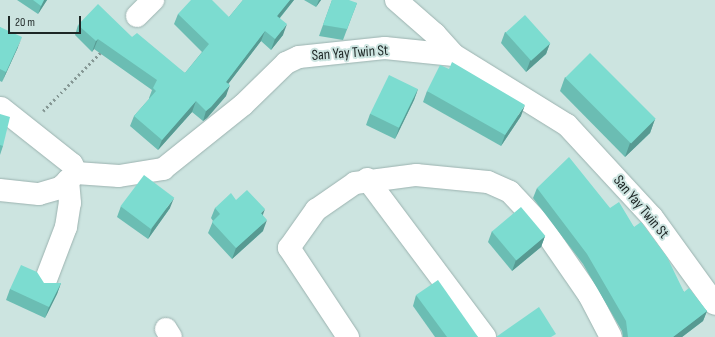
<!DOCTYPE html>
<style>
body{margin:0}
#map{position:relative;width:715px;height:337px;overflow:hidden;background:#cce4e0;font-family:"Sofia Sans Condensed",sans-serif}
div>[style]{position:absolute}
.path>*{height:2.5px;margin-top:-1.25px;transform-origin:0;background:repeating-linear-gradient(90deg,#859794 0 2px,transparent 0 5px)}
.roads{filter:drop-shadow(0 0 1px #9bb2af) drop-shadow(0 0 1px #9bb2af)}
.minor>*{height:22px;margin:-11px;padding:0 11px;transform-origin:11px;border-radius:11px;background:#fff}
.wall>*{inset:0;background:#6bbdb3}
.shaded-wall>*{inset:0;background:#579a92}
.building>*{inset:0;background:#7cdcd0;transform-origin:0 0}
span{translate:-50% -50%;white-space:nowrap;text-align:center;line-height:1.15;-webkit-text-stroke:4px #cce4e0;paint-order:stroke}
.street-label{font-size:15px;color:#1d2625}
.scale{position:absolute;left:8px;top:16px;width:73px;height:18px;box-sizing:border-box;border:2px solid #1d2625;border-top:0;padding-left:5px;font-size:12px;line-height:14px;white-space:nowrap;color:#1d2625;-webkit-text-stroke:3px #cce4e0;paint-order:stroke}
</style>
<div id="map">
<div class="path">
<div style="left:43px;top:111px;width:83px;rotate:-45.5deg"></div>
</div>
<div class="roads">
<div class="minor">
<div style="left:396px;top:0;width:52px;rotate:41.1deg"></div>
<div style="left:435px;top:34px;width:28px;rotate:48deg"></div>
<div style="left:137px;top:16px;width:23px;rotate:-45deg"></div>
<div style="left:1px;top:108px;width:90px;rotate:38.3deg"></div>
<div style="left:72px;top:164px;width:10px;rotate:66deg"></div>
<div style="left:367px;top:179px;width:197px;rotate:53.2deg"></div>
<div style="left:0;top:190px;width:39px;rotate:6deg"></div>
<div style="left:39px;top:194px;width:22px;rotate:-16deg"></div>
<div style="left:60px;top:188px;width:22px;rotate:-43deg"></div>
<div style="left:76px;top:173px;width:43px;rotate:4deg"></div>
<div style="left:119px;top:176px;width:45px;rotate:-9deg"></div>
<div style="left:163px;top:169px;width:102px;rotate:-38.7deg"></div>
<div style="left:243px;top:105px;width:60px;rotate:-44.3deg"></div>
<div style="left:286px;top:63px;width:14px;rotate:-25deg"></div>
<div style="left:299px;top:57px;width:86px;rotate:-6deg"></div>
<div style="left:385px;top:48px;width:69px;rotate:5.8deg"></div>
<div style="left:454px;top:55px;width:133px;rotate:31.8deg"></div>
<div style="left:567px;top:125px;width:125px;rotate:47.3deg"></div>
<div style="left:652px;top:217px;width:107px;rotate:54.1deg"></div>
<div style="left:45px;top:282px;width:59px;rotate:-69.1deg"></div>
<div style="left:66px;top:227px;width:24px;rotate:-81deg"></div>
<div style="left:70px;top:203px;width:23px;rotate:-95deg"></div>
<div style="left:166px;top:329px;width:9px;rotate:58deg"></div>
<div style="left:348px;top:337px;width:107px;rotate:-123.5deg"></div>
<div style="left:289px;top:248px;width:47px;rotate:-54.6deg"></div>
<div style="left:316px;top:210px;width:47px;rotate:-34.7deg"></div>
<div style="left:355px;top:183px;width:62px;rotate:-7.5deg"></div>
<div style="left:416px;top:175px;width:72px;rotate:5.6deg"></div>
<div style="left:488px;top:182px;width:24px;rotate:24deg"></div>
<div style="left:510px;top:192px;width:44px;rotate:46.8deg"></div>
<div style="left:540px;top:224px;width:86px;rotate:55.4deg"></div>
<div style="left:589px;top:295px;width:47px;rotate:62.4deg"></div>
</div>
</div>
<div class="wall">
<div style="clip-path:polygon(17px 0,47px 0,38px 14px)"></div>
<div style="clip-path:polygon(243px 0,294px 0,280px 18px,283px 35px,271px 50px,261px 41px,228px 84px,226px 96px,207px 118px,203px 121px,192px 112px,158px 150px,130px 126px,134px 116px,149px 99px,149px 98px,152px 90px,94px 49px,92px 52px,75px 35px,78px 25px,132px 37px,185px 73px,202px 52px,174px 24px,178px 14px,229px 17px)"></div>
<div style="clip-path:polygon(304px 0,321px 0,316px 7px)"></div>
<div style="clip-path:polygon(332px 0,357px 3px,343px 40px,319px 36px)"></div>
<div style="clip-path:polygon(0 27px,18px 47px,2px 82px,0 81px)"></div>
<div style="clip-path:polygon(505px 32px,550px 43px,546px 54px,526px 72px,501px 43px)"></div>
<div style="clip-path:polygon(565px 77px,655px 119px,650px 133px,625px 157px,560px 91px)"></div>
<div style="clip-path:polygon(418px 89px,414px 100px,395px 139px,366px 125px,370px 114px)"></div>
<div style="clip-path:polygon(427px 91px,521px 116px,501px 146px,423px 102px)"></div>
<div style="clip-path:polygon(0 114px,3px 146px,0 155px)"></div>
<div style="clip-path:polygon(537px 188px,610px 208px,634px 227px,684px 292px,707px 311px,703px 321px,682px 337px,623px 337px,622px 331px,583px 264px,533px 198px)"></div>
<div style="clip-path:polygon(236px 200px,263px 215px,263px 231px,232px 259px,208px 233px,213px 221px,211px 218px,215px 208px)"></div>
<div style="clip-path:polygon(121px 206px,170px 208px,148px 239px,117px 217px)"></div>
<div style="clip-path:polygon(492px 231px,545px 236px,541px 247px,512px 271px,488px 242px)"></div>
<div style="clip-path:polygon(44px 283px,61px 283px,57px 294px,45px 318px,6px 300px,10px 289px)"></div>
<div style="clip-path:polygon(416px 295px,478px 337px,435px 337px,413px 306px)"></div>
</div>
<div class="shaded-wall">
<div style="clip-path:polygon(44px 0,47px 0,38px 14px,41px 6px)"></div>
<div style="clip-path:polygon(290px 0,294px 0,273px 26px,277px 16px)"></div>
<div style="clip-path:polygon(319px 0,321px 0,316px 7px)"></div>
<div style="clip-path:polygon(287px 24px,283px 35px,271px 50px,275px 39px)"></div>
<div style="clip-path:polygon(265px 31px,261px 41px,222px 92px,226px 82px)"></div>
<div style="clip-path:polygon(22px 37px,18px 47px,2px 82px,6px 72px)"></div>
<div style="clip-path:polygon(98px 39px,94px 49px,92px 52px,96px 41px)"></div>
<div style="clip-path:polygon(550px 43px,546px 54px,526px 72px,530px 61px)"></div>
<div style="clip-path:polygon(230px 85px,226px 96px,207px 118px,203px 121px,206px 111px)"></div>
<div style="clip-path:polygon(418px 89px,414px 100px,395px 139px,399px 128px)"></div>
<div style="clip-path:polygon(196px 101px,192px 112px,158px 150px,162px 140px)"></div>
<div style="clip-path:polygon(525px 105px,521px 116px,501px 146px,505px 135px)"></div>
<div style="clip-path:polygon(655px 119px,650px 133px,625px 157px,630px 143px)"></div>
<div style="clip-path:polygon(174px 198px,170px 208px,148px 239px,152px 228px)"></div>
<div style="clip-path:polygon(265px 209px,261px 220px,261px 213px)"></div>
<div style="clip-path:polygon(267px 220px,263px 231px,232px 259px,236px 248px)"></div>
<div style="clip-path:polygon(545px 236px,541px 247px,512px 271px,516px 260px)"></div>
<div style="clip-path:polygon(61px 283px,57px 294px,45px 318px,49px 307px)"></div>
<div style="clip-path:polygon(707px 311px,703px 321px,682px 337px,673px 337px)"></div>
</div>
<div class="building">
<div style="clip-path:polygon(33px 0,44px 0,41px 6px)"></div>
<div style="clip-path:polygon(191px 0,212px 0,229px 17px,243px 0,290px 0,277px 16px,287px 24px,275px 39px,265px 31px,226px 82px,230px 85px,211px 107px,206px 111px,196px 101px,162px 140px,134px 116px,156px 91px,153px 88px,157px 80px,98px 39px,96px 41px,78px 25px,98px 4px,132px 37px,137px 33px,185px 73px,209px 44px,178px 14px)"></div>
<div style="clip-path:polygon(332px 0,349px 0,357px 3px,347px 29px,323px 25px)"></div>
<div style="left:525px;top:15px;width:38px;height:26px;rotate:48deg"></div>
<div style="clip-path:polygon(0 27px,22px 37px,6px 72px,0 69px)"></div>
<div style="left:590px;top:53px;width:93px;height:35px;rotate:45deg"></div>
<div style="clip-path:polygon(452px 62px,525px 105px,505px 135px,427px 91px,440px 65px,449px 69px)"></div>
<div style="left:389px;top:75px;width:32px;height:43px;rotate:26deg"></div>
<div style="clip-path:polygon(0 114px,10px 117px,3px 146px,0 145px)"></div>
<div style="clip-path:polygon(569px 157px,610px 208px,619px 202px,634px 227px,641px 222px,667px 257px,684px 292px,689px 288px,707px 311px,673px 337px,628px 337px,626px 321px,587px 254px,537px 188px)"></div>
<div style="left:144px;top:175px;width:38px;height:39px;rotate:37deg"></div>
<div style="clip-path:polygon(247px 190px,265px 209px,261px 213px,267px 220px,236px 248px,212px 222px,220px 214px,215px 208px,231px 193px,236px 200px)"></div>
<div style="left:521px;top:207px;width:38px;height:38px;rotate:50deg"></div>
<div style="clip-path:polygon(21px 265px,37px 272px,44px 283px,61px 283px,49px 307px,10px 289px)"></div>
<div style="clip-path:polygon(438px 280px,478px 337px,447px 337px,416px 295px)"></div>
<div style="clip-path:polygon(539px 307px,556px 334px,551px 337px,496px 337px)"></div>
</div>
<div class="street-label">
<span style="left:350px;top:53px;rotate:-4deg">San Yay Twin St</span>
<span style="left:641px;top:207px;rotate:50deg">San Yay Twin St</span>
</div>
<div class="scale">20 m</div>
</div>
